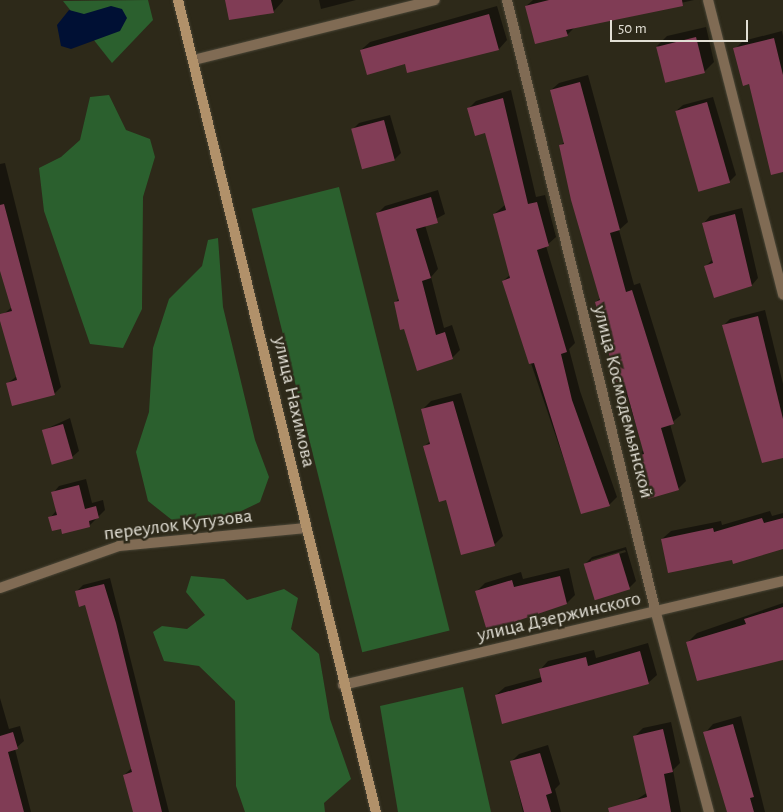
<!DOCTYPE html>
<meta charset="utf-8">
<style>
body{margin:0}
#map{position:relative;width:783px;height:812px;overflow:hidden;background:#2d2919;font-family:"Alegreya Sans",sans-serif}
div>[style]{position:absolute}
.forest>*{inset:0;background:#2b602e;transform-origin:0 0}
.water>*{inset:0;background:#001034}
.shadow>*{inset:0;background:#0007}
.building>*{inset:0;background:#803c55;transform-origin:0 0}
.roads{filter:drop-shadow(0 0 1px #4a4637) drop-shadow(0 0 1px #4a4637)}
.minor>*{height:10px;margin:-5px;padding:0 5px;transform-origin:5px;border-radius:5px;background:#806b54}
.secondary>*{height:10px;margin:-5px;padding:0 5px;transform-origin:5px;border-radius:5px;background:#b1916a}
span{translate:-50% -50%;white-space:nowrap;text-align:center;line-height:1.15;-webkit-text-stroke:5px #2d2919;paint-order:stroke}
.street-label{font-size:20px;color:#e2dfd5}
.scale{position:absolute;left:610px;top:20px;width:138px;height:22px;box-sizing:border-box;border:2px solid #e2dfd5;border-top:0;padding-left:6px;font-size:15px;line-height:18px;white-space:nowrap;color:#e2dfd5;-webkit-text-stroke:4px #2d2919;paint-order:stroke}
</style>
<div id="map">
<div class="forest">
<div style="clip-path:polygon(148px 0,153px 20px,112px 63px,63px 1px)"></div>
<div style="clip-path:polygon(109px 95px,126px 130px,150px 139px,155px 157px,143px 197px,142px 309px,123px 348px,90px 344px,44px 211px,39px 168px,61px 157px,80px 140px,90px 97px)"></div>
<div style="left:339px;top:187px;width:457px;height:90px;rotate:76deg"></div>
<div style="clip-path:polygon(218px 238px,223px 307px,255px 440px,269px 477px,260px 502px,229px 517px,172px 520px,148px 501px,136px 452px,149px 412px,153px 348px,169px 299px,202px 266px,208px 240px)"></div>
<div style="clip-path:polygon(191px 576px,224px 579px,247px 600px,284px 589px,298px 598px,291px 629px,319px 654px,330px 719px,351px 779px,324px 803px,325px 812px,245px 812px,236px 786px,235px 701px,199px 666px,164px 661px,153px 632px,162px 626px,187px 629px,205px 615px,186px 592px)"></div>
<div style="clip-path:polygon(463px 687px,491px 812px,398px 812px,380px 706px)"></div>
</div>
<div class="water">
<div style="clip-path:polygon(111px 6px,122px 9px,127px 18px,120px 31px,71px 49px,61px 46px,57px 25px,69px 10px,84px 14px)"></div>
</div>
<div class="shadow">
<div style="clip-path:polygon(227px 0,283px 0,283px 1px,273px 12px)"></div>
<div style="clip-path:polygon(319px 0,356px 0,321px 9px)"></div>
<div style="clip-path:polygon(533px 0,694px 0,575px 27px,567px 35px,526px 6px)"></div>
<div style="clip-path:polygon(497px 6px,507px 40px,499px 49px,408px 71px,406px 62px,361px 50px,370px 42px)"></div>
<div style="clip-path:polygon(706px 27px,714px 62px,704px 72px,657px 46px,667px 36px)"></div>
<div style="clip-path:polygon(782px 31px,783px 36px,783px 171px,735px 49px,743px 41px)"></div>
<div style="clip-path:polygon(588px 75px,628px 222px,619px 230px,634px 285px,640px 283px,681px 415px,670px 424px,686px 481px,678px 489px,637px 456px,644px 450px,596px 302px,600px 298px,560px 146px,565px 141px,551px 90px,559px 83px)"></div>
<div style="clip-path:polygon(511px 90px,536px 197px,545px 195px,556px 237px,546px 246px,575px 343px,569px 349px,580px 391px,617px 497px,609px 505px,582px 513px,503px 281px,511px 274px,494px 214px,505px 205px,486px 132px,468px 109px,476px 101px)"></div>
<div style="clip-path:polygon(713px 97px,736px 175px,729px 182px,676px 111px,683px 105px)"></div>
<div style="clip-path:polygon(390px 115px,401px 153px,394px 160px,352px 130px,359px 123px)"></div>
<div style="clip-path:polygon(5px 163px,61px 387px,54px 394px,8px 383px,17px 376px,0 317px,12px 307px,0 267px,0 164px)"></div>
<div style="clip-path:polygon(438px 190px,445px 214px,425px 225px,438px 269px,431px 277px,444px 328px,452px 325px,460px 350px,452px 358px,395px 303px,399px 298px,377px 214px,385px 206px)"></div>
<div style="clip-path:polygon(742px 208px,758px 278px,752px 285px,705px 267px,712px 260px,704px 223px,710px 216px)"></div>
<div style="clip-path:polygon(765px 310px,783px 384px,783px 457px,723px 326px,730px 319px)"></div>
<div style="clip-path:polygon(461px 393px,503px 536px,495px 544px,447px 498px,425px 446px,431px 440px,423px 409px,431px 401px)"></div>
<div style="clip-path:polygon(70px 418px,79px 451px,72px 457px,44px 430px)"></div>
<div style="clip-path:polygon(86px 479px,92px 503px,103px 500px,105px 510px,89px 526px,62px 527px,50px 518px,56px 511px,53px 493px,59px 486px)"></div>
<div style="clip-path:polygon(770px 511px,772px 516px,783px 513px,783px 548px,733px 558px,662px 539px,671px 531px,721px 521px,722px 525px)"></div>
<div style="clip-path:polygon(evenodd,626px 547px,636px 581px,629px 588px,585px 564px,592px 557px,626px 547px,625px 550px,626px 552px,591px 562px,591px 560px,625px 550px)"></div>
<div style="clip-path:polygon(569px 568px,575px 595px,567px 603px,476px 592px,485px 583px,521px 572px,523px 579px)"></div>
<div style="clip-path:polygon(110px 578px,169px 812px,134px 812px,124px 775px,132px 768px,86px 604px,77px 591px,83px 585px)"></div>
<div style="clip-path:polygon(783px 603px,783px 657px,687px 643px,697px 633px)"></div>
<div style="clip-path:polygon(648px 643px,657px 675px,648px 683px,496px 695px,505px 687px,542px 677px,540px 670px,548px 661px,594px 650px,596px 658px)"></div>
<div style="clip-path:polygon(0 698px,9px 729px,20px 726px,24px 741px,15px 749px,31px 812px,0 812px)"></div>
<div style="clip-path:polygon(741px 716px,765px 812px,728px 812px,705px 733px,713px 724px)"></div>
<div style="clip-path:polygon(671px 722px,680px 763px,673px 770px,681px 812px,636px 812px,633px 802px,648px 792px,635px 736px,643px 728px)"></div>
<div style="clip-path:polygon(548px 745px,560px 784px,555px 789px,561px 812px,523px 812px,511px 762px,519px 754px)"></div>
</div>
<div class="building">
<div style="clip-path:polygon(225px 0,271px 0,274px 13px,229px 20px)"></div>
<div style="clip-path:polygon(549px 0,682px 0,683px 6px,566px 30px,568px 36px,535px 44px,525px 6px)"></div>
<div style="clip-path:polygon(489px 14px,499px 50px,407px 73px,405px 64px,367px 75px,360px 50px)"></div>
<div style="left:696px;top:37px;width:37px;height:41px;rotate:76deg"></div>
<div style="clip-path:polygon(774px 38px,783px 75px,783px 172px,771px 175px,749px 84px,743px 86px,733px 48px)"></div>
<div style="clip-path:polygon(580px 82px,620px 230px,610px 233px,626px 292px,632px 290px,674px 424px,661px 428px,679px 490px,648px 499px,636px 456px,644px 454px,625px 386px,618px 388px,595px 302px,600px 300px,571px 200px,559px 145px,564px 144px,550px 90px)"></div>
<div style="clip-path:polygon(503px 98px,528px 204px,537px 202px,549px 246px,537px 250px,567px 352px,561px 354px,572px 400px,610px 506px,581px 514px,534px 363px,529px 364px,502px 281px,510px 278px,493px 214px,506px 210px,485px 133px,475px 136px,467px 108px)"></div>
<div style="left:707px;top:102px;width:84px;height:33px;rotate:74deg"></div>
<div style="left:384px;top:120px;width:42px;height:34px;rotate:75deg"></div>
<div style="clip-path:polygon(431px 197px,438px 223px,416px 229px,431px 278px,422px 281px,436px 335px,445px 332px,453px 359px,417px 371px,404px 329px,400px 330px,394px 302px,399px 301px,376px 213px)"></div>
<div style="clip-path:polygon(4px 204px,55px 395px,12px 406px,6px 383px,17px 380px,0 321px,0 314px,12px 311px,0 271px,0 205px)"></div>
<div style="clip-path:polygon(735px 214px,752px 286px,714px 298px,704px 266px,713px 263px,702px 223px)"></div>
<div style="clip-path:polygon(758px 316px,783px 419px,783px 458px,762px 463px,722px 325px)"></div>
<div style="clip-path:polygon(453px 401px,495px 546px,461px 555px,446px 500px,439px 502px,423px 446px,430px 444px,421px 409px)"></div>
<div style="left:63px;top:424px;width:36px;height:22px;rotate:74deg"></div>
<div style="clip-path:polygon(79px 485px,85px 509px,96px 506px,99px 518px,89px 521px,90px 527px,62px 534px,61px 529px,52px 531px,48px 517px,57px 515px,51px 492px)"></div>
<div style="clip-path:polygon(762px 518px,764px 523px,783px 518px,783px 549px,733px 564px,732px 560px,668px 573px,661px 539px,713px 528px,714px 532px)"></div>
<div style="left:619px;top:553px;width:38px;height:37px;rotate:73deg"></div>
<div style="clip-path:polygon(560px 576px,567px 604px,487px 631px,475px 591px,512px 580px,514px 587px)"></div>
<div style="clip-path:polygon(104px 584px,116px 623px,162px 812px,133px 812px,123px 775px,132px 772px,85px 605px,79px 607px,75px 591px)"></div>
<div style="clip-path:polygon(783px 607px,783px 660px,697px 681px,686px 642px,746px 624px,744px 619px)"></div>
<div style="clip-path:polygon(640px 651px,649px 684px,502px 724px,495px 695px,542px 682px,539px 669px,586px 657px,588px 666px)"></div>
<div style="clip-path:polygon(733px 724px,754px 797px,750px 798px,754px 812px,727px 812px,703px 732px)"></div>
<div style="clip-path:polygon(663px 729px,673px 772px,664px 774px,671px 812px,609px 812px,608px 808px,647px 797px,633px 736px)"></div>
<div style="clip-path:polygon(13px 732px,18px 749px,8px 752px,24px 812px,0 812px,0 736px)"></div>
<div style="clip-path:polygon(540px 753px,552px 793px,546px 795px,551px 812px,524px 812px,510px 761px)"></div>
</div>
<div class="roads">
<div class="minor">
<div style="left:507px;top:0;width:631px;rotate:76.34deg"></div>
<div style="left:656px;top:613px;width:206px;rotate:75.1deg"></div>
<div style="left:708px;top:0;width:304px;rotate:75.7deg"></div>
<div style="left:194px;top:60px;width:248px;rotate:-14deg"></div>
<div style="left:0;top:588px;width:126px;rotate:-19.4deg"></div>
<div style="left:119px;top:546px;width:188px;rotate:-5.5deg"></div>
<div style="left:343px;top:685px;width:452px;rotate:-13.3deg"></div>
</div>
<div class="secondary">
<div style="left:178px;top:0;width:836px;rotate:76.3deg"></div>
</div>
</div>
<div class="street-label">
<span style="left:294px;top:402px;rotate:77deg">улица Нахимова</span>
<span style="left:623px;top:402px;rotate:76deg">улица Космодемьянской</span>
<span style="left:178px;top:525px;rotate:-7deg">переулок Кутузова</span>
<span style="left:559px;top:617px;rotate:-13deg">улица Дзержинского</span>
</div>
<div class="scale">50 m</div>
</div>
